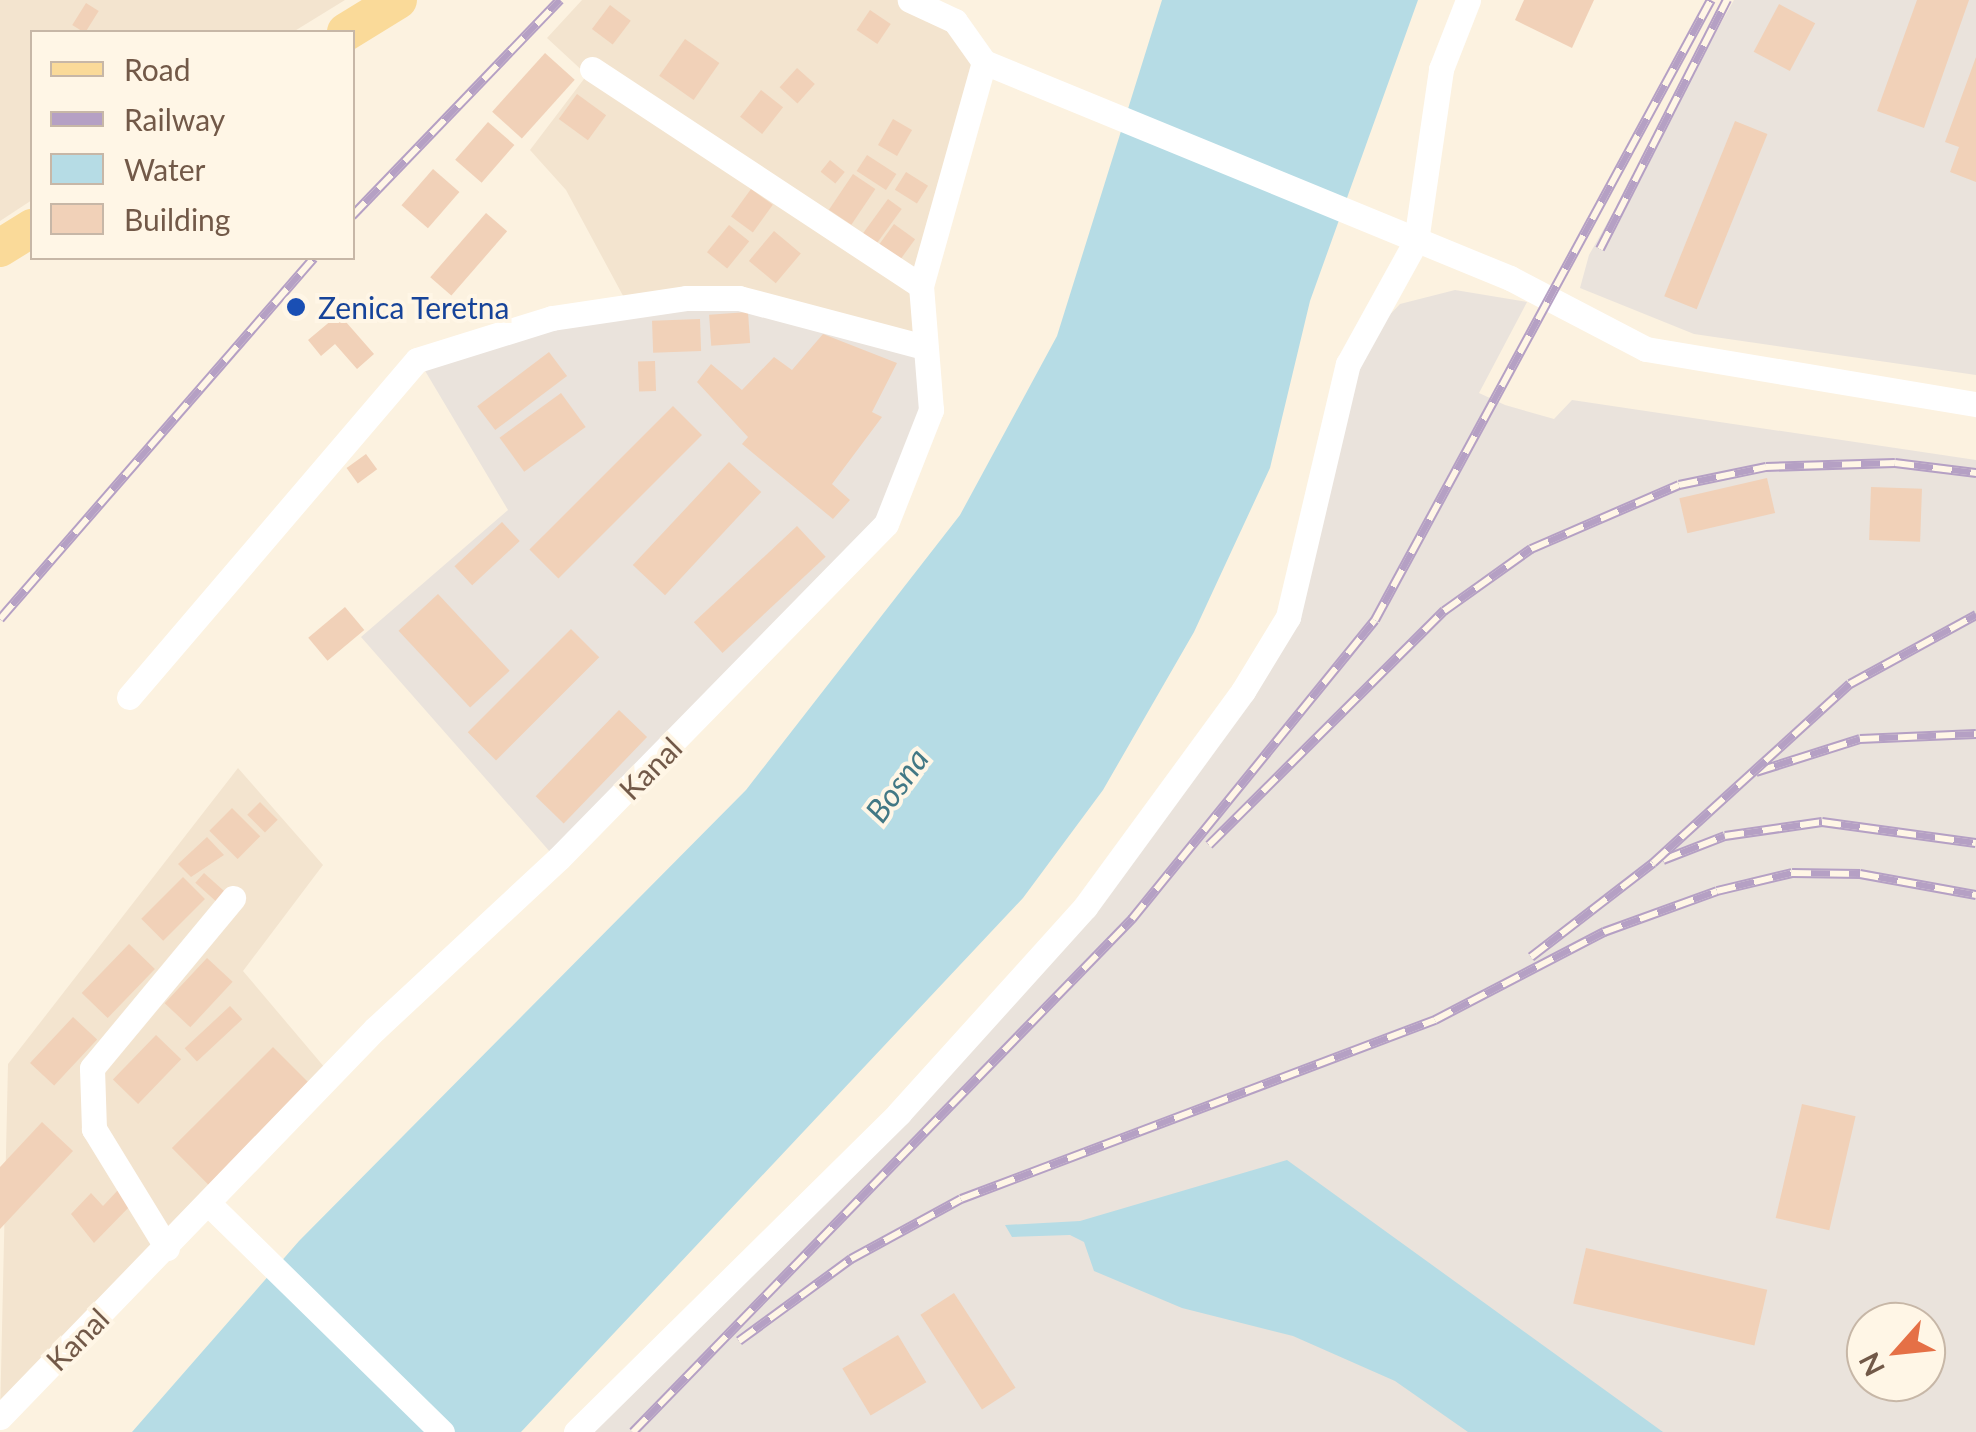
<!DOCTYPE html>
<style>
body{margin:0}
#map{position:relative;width:1976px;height:1432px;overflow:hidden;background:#fcf2e0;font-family:Lato,sans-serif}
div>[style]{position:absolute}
.residential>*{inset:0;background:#f3e4cf}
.industrial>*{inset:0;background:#eae3dc}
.water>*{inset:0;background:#b6dce5}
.building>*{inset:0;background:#f1d1b8;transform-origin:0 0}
.street>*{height:25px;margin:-12.5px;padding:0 12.5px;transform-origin:12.5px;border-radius:12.5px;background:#fff}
.primary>*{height:38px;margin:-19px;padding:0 19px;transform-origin:19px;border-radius:19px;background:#fada99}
.rail>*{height:10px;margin-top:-5px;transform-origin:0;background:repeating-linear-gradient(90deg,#fff6e6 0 19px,#b5a0c4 0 38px);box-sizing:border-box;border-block:2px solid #b5a0c4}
.dots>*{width:28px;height:28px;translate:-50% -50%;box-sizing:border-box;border:5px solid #fff6e6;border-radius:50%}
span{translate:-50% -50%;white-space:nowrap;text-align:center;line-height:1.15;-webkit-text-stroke:8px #fff6e6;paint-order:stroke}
.transit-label{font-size:30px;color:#164399}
.left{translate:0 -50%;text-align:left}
.street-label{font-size:30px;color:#725948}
.water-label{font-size:32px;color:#427885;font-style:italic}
.legend{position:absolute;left:30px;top:30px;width:325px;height:230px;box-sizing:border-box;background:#fff6e6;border:2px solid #c7b7a7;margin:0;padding:12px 18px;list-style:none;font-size:30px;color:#725948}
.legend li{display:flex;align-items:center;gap:20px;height:50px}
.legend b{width:50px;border:2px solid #c7b7a7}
.north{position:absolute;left:1846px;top:1302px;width:100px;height:100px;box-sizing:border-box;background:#fff6e6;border:2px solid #c7b7a7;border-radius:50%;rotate:243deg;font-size:28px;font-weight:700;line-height:40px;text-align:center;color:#725948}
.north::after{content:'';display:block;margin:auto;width:35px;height:45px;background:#e57046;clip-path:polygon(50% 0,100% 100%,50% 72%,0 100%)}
</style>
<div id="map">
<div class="residential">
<div style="clip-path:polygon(0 0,345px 0,293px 32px,32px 32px,32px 200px,0 221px)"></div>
<div style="clip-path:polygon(582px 0,910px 0,984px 62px,921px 286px,922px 345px,628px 305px,566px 190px,530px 150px,587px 75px,547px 38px)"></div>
<div style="clip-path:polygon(238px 768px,323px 865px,243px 971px,331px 1075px,0 1417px,8px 1064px)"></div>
</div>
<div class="industrial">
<div style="clip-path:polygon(1734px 0,1976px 0,1976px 375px,1694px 334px,1580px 288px,1589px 255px)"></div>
<div style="clip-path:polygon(evenodd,1455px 290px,1527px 302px,1479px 393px,1505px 405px,1554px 419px,1572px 400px,1976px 460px,1976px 1432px,583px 1432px,1062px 944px,1310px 571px,1347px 388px,1380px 325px,1400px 304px,1455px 290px,1866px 1322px,1926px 1322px,1926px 1382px,1866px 1382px,1866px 1322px)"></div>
<div style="clip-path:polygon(687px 297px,922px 345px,927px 408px,882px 523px,551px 853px,361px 637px,508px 510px,418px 359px)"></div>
</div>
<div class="water">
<div style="clip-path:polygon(1162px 0,1418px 0,1310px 301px,1270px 468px,1194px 632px,1103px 790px,1023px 898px,521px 1432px,132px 1432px,299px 1241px,746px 790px,960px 515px,1057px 336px)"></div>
<div style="clip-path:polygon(1287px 1160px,1663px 1432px,1468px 1432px,1395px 1381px,1293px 1336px,1182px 1308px,1094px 1271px,1084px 1242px,1070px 1235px,1012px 1237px,1005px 1225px,1080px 1221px)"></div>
</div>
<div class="building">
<div style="clip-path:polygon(1524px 0,1594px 0,1572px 48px,1515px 20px)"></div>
<div style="clip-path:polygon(1917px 0,1969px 0,1924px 128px,1877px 111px)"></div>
<div style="left:86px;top:3px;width:15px;height:26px;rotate:32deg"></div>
<div style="left:1779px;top:4px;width:41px;height:54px;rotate:28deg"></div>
<div style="left:610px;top:5px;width:26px;height:30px;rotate:37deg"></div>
<div style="left:870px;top:10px;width:25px;height:24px;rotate:34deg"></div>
<div style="left:685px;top:39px;width:42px;height:45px;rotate:35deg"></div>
<div style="left:545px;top:53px;width:40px;height:79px;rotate:42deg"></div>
<div style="clip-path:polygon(1976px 57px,1976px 182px,1950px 172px,1959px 147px,1945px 142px)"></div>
<div style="left:797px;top:68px;width:24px;height:26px;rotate:42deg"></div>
<div style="left:761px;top:90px;width:28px;height:34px;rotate:38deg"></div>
<div style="left:577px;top:94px;width:36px;height:31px;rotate:36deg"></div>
<div style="left:893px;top:119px;width:22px;height:30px;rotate:30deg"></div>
<div style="left:1735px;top:121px;width:35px;height:189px;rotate:22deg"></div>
<div style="left:488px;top:122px;width:35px;height:50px;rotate:41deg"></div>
<div style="left:867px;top:155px;width:35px;height:19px;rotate:33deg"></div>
<div style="left:830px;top:160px;width:19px;height:15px;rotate:39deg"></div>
<div style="left:433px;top:169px;width:35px;height:48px;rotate:41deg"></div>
<div style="left:906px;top:172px;width:26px;height:21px;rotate:32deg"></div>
<div style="left:853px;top:174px;width:27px;height:43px;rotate:34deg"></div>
<div style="left:751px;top:189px;width:27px;height:34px;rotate:36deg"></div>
<div style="left:888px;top:199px;width:17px;height:47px;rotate:36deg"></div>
<div style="left:486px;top:213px;width:28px;height:85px;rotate:41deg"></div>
<div style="left:894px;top:224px;width:26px;height:29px;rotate:36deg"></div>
<div style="left:729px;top:225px;width:26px;height:35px;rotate:39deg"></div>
<div style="left:774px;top:231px;width:35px;height:39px;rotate:40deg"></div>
<div style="left:748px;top:312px;width:31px;height:39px;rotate:86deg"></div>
<div style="clip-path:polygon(339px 314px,374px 354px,357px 369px,335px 344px,321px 356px,308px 340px)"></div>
<div style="left:700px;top:319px;width:32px;height:48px;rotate:88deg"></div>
<div style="clip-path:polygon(823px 334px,897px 363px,872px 412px,882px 417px,832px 484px,850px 500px,833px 519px,742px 444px,748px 437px,697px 382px,711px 364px,742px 390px,774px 357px,792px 370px)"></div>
<div style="left:549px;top:352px;width:30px;height:90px;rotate:53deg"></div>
<div style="left:655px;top:361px;width:30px;height:17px;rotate:88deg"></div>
<div style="left:561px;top:393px;width:42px;height:76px;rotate:54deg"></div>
<div style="left:673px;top:406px;width:41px;height:203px;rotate:45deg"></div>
<div style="left:366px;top:454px;width:19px;height:24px;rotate:54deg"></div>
<div style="left:729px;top:462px;width:44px;height:141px;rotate:43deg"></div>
<div style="left:1767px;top:478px;width:36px;height:90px;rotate:77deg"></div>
<div style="left:1871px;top:487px;width:51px;height:53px;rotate:2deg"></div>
<div style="left:502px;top:522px;width:26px;height:65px;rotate:47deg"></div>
<div style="left:797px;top:526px;width:42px;height:141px;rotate:47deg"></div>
<div style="left:438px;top:594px;width:105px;height:54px;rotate:47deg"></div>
<div style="left:345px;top:607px;width:30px;height:48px;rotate:50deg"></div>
<div style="left:571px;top:629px;width:40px;height:146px;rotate:45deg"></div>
<div style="left:619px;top:710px;width:39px;height:120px;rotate:44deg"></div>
<div style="left:260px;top:802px;width:25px;height:18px;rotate:45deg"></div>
<div style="left:232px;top:808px;width:40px;height:32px;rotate:45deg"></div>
<div style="clip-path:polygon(207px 837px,224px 855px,191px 877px,178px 864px)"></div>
<div style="left:204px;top:873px;width:30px;height:13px;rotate:42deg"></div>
<div style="left:183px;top:877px;width:31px;height:59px;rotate:45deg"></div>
<div style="left:129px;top:944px;width:36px;height:68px;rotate:44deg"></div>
<div style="left:207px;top:958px;width:35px;height:62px;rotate:43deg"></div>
<div style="left:230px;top:1006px;width:18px;height:62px;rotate:47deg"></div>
<div style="left:73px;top:1017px;width:33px;height:63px;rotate:43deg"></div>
<div style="left:156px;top:1035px;width:35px;height:62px;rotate:44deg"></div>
<div style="left:273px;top:1047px;width:52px;height:143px;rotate:45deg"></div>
<div style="left:1802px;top:1104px;width:55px;height:117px;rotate:13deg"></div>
<div style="clip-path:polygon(42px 1122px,73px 1151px,0 1229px,0 1167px)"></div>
<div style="clip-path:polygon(118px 1190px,132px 1204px,94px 1243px,71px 1214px,91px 1193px,103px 1206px)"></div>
<div style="left:1586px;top:1248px;width:186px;height:57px;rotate:13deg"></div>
<div style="left:954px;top:1293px;width:113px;height:40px;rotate:57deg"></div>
<div style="left:898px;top:1335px;width:55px;height:65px;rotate:59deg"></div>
</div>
<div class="street">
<div style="left:984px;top:62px;width:569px;rotate:22.33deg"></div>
<div style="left:1510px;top:278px;width:153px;rotate:27.6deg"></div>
<div style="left:1646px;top:349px;width:335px;rotate:9.5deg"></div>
<div style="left:592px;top:69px;width:394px;rotate:33.4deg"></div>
<div style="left:129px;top:697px;width:443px;rotate:-49.5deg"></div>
<div style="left:417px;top:360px;width:141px;rotate:-17.3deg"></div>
<div style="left:552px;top:318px;width:135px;rotate:-8.5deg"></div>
<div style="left:686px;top:298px;width:53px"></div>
<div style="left:739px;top:298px;width:191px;rotate:14.8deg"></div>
<div style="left:209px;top:1204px;width:326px;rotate:44.4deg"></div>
<div style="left:167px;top:1248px;width:140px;rotate:-121.5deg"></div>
<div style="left:94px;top:1129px;width:61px;rotate:-91.9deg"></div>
<div style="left:92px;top:1068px;width:221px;rotate:-50.3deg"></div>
<div style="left:0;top:1417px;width:540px;rotate:-45.98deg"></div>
<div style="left:375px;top:1029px;width:251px;rotate:-42.9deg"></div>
<div style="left:559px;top:858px;width:467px;rotate:-45.6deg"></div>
<div style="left:886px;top:524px;width:123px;rotate:-68.5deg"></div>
<div style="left:931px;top:410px;width:124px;rotate:-94.6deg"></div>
<div style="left:921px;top:286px;width:233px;rotate:-74.3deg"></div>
<div style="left:984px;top:62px;width:50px;rotate:-125.3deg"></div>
<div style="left:955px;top:21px;width:50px;rotate:-155deg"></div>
<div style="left:576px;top:1432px;width:454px;rotate:-44.6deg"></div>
<div style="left:899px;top:1113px;width:278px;rotate:-47.9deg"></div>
<div style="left:1085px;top:907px;width:268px;rotate:-53.8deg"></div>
<div style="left:1243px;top:691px;width:87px;rotate:-58.7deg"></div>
<div style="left:1288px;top:617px;width:260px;rotate:-76.7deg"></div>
<div style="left:1348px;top:364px;width:141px;rotate:-61.1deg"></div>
<div style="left:1416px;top:241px;width:174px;rotate:-81.7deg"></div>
<div style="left:1441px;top:69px;width:74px;rotate:-68.6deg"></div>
</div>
<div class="primary">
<div style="left:346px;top:32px;width:61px;rotate:-31.6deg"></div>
<div style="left:0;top:248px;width:38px;rotate:-32deg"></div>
</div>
<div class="rail">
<div style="left:352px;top:216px;width:300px;rotate:-46.1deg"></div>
<div style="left:1600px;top:249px;width:280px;rotate:-63deg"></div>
<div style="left:0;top:619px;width:478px;rotate:-49deg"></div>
<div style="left:1756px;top:772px;width:109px;rotate:-17.6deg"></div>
<div style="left:1860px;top:739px;width:116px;rotate:-2.5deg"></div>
<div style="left:1209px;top:845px;width:332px;rotate:-44.9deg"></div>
<div style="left:1444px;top:611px;width:107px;rotate:-35.5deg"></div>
<div style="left:1531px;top:549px;width:161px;rotate:-23.4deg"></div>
<div style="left:1679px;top:485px;width:89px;rotate:-11.7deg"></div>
<div style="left:1766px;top:467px;width:129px;rotate:-1.8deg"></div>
<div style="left:1895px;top:463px;width:82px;rotate:7deg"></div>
<div style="left:1663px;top:860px;width:66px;rotate:-21.2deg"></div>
<div style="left:1725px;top:836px;width:98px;rotate:-8.2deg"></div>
<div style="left:1822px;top:822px;width:155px;rotate:7.8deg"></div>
<div style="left:1531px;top:957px;width:154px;rotate:-37.6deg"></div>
<div style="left:1653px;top:863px;width:266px;rotate:-42.3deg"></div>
<div style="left:1850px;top:684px;width:144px;rotate:-28.7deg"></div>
<div style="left:739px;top:1341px;width:139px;rotate:-36.2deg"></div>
<div style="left:851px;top:1259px;width:125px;rotate:-28.6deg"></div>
<div style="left:961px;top:1199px;width:507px;rotate:-20.69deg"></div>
<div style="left:1435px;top:1020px;width:191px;rotate:-27.5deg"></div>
<div style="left:1604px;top:932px;width:120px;rotate:-19.9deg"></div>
<div style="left:1717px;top:891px;width:77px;rotate:-13.5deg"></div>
<div style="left:1792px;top:873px;width:68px;rotate:0.8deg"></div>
<div style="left:1860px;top:874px;width:118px;rotate:10.3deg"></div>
<div style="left:633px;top:1432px;width:716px;rotate:-45.79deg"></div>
<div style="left:1132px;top:919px;width:385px;rotate:-50.9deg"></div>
<div style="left:1375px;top:620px;width:705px;rotate:-61.55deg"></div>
</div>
<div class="dots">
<div style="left:296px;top:307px;background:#1a4fb4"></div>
</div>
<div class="transit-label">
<span class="left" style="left:318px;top:307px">Zenica Teretna</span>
</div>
<div class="street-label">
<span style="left:650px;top:768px;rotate:-45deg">Kanal</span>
<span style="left:77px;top:1339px;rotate:-45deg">Kanal</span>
</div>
<div class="water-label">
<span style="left:897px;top:785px;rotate:-54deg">Bosna</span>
</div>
<ul class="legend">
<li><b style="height:12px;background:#fada99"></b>Road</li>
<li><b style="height:12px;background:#b5a0c4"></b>Railway</li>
<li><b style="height:28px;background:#b6dce5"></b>Water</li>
<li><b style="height:28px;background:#f1d1b8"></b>Building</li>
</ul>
<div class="north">N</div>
</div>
